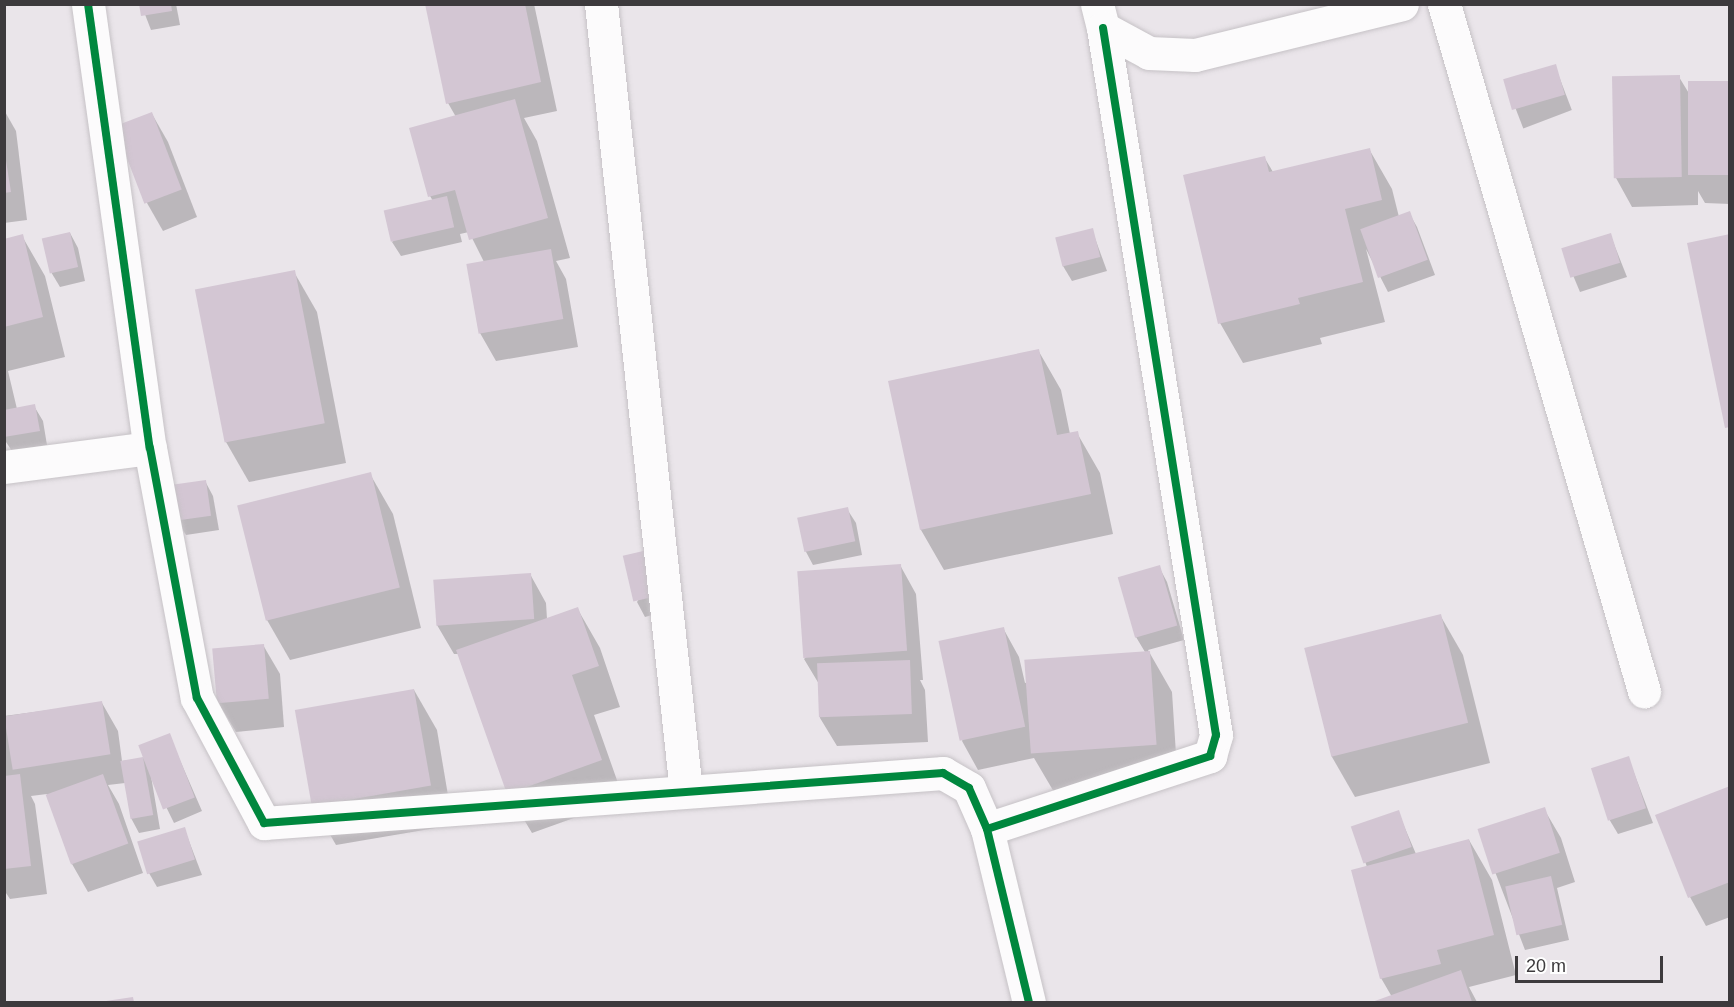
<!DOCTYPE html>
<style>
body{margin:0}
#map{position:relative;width:1734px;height:1007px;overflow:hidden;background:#eae5ea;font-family:Helvetica,sans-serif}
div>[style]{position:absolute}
.shadow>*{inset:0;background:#0003;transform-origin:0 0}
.building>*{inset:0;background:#d3c6d3;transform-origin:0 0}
.roads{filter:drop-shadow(0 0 2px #c6c2c6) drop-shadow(0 0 2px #c6c2c6)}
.minor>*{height:33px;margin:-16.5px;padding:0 16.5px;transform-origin:16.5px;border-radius:16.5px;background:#fcfbfc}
.cycleway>*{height:8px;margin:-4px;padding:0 4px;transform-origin:4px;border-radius:4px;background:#00873e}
span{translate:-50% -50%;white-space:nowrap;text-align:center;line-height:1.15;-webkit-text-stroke:5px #fff;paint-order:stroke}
.frame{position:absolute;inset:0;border:6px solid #3d3a3d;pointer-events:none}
.scale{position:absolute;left:1515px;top:956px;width:148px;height:27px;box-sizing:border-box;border:3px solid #3d3a3d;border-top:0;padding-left:8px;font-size:18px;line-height:21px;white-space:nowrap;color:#3d3a3d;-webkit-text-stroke:4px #fff;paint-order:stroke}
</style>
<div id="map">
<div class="shadow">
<div style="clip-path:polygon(141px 4px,176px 4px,180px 25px,151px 30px)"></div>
<div style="clip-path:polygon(426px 4px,534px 4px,557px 111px,524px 118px,537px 141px,570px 258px,556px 261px,566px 279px,578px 347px,496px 361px,480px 333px,468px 265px,484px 262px,469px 232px,460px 234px,462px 242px,401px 256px,392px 242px,433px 201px,430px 196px,456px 117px,448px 103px)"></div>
<div style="left:1555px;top:66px;width:47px;height:52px;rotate:69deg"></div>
<div style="clip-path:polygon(1679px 77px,1690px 95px,1730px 83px,1730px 204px,1705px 203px,1698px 191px,1698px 205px,1632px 207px,1616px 178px)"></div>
<div style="clip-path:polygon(4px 110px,16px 131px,27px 220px,4px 223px)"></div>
<div style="clip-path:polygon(152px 114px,168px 142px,197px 217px,163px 231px,147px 203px,117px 127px)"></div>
<div style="clip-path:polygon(1369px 149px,1392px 189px,1399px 217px,1409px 213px,1417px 227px,1435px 275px,1388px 292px,1366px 249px,1385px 322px,1320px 338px,1322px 344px,1243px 363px,1220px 323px,1264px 157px,1273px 172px)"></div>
<div style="clip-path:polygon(1092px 230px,1107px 271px,1072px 281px,1063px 266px)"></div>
<div style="clip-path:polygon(70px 233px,78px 248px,85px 281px,60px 287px,51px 272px)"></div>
<div style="clip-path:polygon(1610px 234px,1627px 277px,1580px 292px,1562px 249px)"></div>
<div style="clip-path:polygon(22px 236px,45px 276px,65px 357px,8px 371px,17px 409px,34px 406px,43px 421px,47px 445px,12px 451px,4px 439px,4px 240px)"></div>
<div style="clip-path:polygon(294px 272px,317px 312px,346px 463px,249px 482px,226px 442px)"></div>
<div style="clip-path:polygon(1038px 350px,1061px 390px,1070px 434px,1077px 433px,1100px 473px,1113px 534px,944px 570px,921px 530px,890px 382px)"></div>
<div style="clip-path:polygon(370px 474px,393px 514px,421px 628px,290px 660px,267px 620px,239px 506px)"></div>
<div style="clip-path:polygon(205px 481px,213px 496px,219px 530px,186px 535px,177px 521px)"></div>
<div style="clip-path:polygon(847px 509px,856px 523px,862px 555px,813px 565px,805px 550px)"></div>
<div style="clip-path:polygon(659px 565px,670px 610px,645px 617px,637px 602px)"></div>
<div style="clip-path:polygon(900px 565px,916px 594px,923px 680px,920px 680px,925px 690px,928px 742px,837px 746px,820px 718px,819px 684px,804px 659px)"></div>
<div style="clip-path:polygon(1159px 567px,1167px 582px,1184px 640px,1148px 650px,1172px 692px,1178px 785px,1054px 792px,1034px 758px,978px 770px,962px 741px,1003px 628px,1019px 657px,1025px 683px,1145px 652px,1136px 637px,1120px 578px)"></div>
<div style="clip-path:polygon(530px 574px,546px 603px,547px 619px,577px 608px,600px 648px,620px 707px,594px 715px,624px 800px,532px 833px,508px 793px,459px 654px,454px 654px,437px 625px)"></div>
<div style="clip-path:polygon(1440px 615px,1463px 655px,1490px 763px,1355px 797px,1332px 757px,1306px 649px)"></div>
<div style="clip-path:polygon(263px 645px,280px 674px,284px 727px,236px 732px,219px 704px)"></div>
<div style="clip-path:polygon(414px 690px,437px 730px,453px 825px,336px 845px,313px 805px)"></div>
<div style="clip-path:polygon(102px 703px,118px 731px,122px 761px,145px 758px,169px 735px,202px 811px,174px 823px,151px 776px,160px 829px,139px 833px,131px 818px,125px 783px,108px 785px,119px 804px,143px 873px,88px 892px,72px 864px,47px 794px,31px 796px,35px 804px,47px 894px,10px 899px,4px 890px,4px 716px)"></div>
<div style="clip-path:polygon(1628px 757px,1653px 823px,1618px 834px,1609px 819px)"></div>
<div style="clip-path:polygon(1730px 787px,1730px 917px,1706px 926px,1690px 897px,1657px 816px)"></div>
<div style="clip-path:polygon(1544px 809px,1561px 838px,1575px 882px,1557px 888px,1569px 940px,1525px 950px,1479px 830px)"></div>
<div style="clip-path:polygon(1398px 812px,1416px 854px,1469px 840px,1492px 880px,1516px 975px,1469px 987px,1477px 1002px,1375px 1002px,1392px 997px,1381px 978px,1367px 867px,1353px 828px)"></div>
<div style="clip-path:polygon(184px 828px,202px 875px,157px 887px,149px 873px)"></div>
</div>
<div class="building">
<div style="clip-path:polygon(139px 4px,171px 4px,172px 11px,141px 16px)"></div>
<div style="clip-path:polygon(425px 4px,525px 4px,541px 82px,446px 104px)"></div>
<div style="left:1556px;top:64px;width:32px;height:55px;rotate:74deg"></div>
<div style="left:1680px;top:75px;width:102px;height:68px;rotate:89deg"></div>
<div style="left:1688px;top:81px;width:42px;height:94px"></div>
<div style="clip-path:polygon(515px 99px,548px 218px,469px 240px,455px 190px,428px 197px,409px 128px)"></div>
<div style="left:152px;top:112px;width:83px;height:40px;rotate:69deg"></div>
<div style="clip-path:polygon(4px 148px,11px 192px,4px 193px)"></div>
<div style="clip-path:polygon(1370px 148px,1382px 200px,1345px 209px,1363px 282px,1298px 298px,1300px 304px,1218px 324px,1183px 175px,1265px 156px,1269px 172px)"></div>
<div style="left:447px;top:196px;width:32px;height:65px;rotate:77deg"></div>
<div style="left:1410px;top:211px;width:52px;height:53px;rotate:70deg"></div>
<div style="left:1093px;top:228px;width:30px;height:39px;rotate:76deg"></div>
<div style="left:70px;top:232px;width:36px;height:29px;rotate:77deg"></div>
<div style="left:1611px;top:233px;width:31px;height:52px;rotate:73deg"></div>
<div style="clip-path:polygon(23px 234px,43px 317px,4px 327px,4px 239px)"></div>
<div style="clip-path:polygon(1730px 234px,1730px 427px,1725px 428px,1687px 243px)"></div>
<div style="left:551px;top:249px;width:71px;height:86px;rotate:80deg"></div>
<div style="left:295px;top:270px;width:156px;height:102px;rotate:79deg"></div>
<div style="clip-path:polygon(1039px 349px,1057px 435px,1078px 431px,1091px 494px,920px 530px,888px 381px)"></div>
<div style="clip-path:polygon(35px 404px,40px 431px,4px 437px,4px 410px)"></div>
<div style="left:371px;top:472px;width:119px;height:138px;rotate:76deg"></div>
<div style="left:206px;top:480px;width:36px;height:36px;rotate:82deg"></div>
<div style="left:848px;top:507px;width:35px;height:52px;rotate:78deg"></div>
<div style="left:652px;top:549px;width:47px;height:30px;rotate:77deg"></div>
<div style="left:901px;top:564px;width:87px;height:104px;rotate:86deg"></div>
<div style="left:1160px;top:565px;width:63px;height:44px;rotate:74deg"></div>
<div style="left:531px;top:573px;width:46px;height:98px;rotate:86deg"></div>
<div style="clip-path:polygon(578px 607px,599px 666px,572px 675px,602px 760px,507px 794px,456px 650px)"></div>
<div style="left:1441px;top:614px;width:112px;height:141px;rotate:76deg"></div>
<div style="left:1004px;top:627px;width:102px;height:67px;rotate:78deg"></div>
<div style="left:264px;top:644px;width:55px;height:52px;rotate:85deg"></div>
<div style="left:1150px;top:651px;width:94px;height:126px;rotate:86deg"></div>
<div style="left:910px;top:660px;width:54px;height:93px;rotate:88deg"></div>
<div style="left:414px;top:689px;width:98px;height:121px;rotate:80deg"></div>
<div style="left:102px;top:701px;width:54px;height:99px;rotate:81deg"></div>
<div style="left:170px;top:733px;width:69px;height:34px;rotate:69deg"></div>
<div style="left:1629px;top:756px;width:55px;height:40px;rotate:72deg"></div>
<div style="left:143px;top:757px;width:59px;height:23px;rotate:80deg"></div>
<div style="clip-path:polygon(20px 774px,31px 866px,4px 869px,4px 776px)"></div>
<div style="left:103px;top:774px;width:74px;height:61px;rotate:70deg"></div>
<div style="clip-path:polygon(1730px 786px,1730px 882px,1688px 898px,1655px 815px)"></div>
<div style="left:1545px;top:807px;width:48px;height:71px;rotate:72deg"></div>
<div style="left:1399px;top:810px;width:39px;height:51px;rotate:71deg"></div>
<div style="left:185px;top:827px;width:34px;height:50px;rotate:73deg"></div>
<div style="clip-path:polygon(1469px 839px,1494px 935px,1437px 950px,1441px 964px,1380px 979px,1351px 870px)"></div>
<div style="left:1551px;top:876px;width:50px;height:47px;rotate:77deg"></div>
<div style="clip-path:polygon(1461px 970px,1472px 1002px,1372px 1002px)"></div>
<div style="clip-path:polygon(133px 997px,134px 1002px,106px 1002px,106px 1001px)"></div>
</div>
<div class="roads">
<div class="minor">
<div style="left:88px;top:4px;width:448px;rotate:82.1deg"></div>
<div style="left:150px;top:448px;width:254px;rotate:79.4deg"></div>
<div style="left:197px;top:698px;width:142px;rotate:61.8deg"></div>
<div style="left:264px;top:823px;width:681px;rotate:-4.21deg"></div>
<div style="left:943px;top:773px;width:30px;rotate:30deg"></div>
<div style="left:969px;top:788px;width:45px;rotate:66.3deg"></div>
<div style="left:987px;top:829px;width:178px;rotate:76.4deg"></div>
<div style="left:601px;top:4px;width:792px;rotate:83.84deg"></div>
<div style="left:1097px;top:4px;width:25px;rotate:76deg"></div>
<div style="left:1103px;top:28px;width:52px;rotate:28.5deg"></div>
<div style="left:1149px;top:53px;width:46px;rotate:2.5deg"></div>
<div style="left:1195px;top:55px;width:213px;rotate:-13.8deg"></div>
<div style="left:1444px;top:4px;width:716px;rotate:73.77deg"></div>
<div style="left:4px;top:467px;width:147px;rotate:-7.4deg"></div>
<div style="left:987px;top:829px;width:235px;rotate:-18.1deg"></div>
<div style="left:1210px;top:756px;width:22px;rotate:-74deg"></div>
<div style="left:1216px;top:735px;width:716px;rotate:-99.08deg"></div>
</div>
</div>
<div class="cycleway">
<div style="left:88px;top:4px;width:448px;rotate:82.1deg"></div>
<div style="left:150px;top:448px;width:254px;rotate:79.4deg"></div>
<div style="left:197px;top:698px;width:142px;rotate:61.8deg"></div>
<div style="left:264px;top:823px;width:681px;rotate:-4.21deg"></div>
<div style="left:943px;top:773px;width:30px;rotate:30deg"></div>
<div style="left:969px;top:788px;width:45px;rotate:66.3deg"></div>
<div style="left:987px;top:829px;width:178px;rotate:76.4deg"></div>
<div style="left:987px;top:829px;width:235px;rotate:-18.1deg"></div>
<div style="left:1210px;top:756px;width:22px;rotate:-74deg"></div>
<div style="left:1216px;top:735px;width:716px;rotate:-99.08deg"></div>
</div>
<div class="frame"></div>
<div class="scale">20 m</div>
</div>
